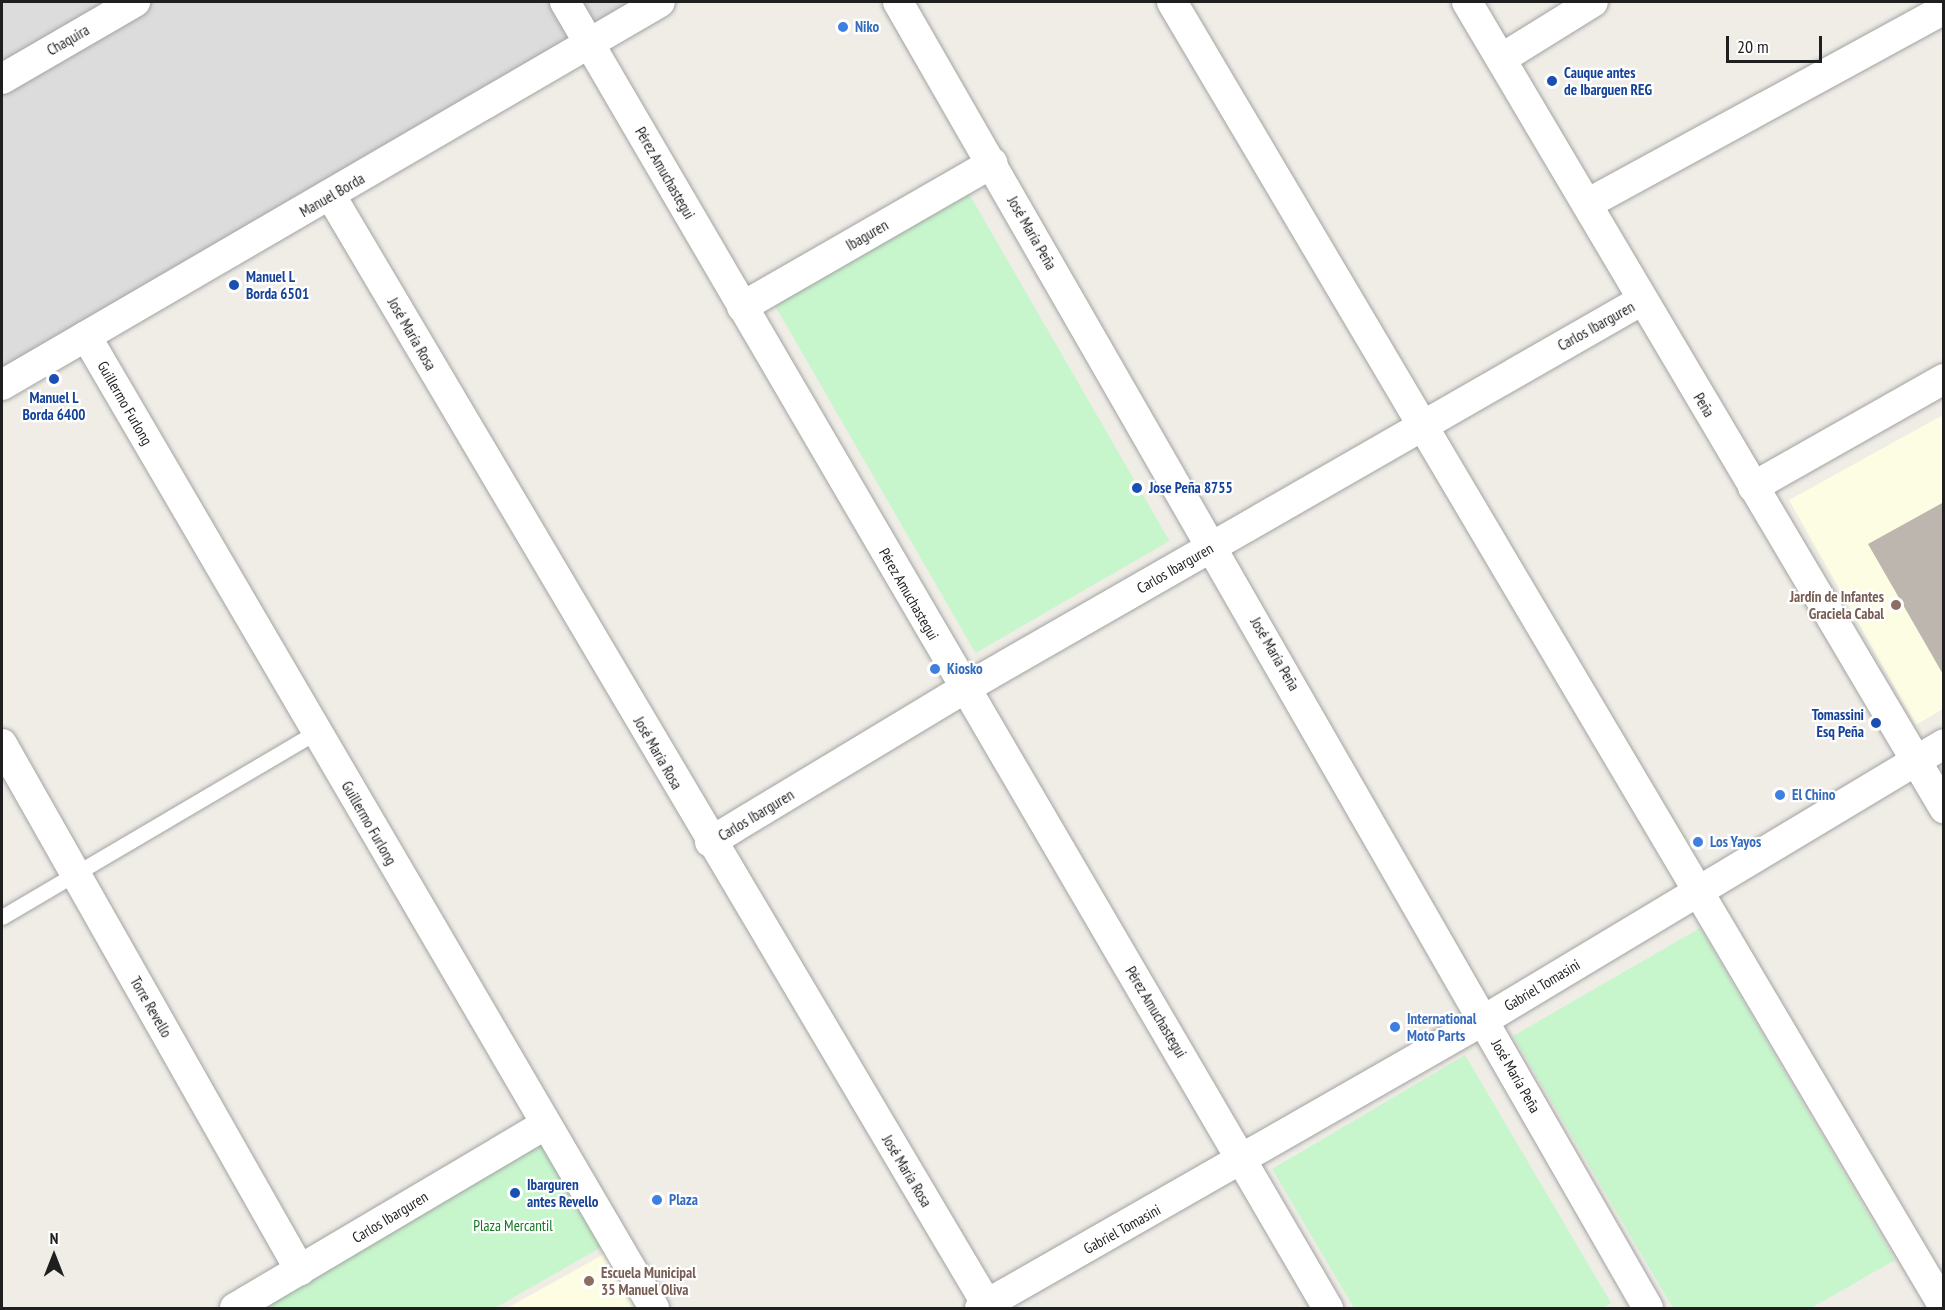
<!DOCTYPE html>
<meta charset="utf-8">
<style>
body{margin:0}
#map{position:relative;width:1945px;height:1310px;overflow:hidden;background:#efede6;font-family:"PT Sans Narrow",sans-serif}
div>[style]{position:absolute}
.residential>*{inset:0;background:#dddcdc}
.education>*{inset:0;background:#fcfde2}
.park>*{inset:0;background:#c7f6cd;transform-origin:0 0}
.building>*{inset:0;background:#bcb6af}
.roads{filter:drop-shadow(0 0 2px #a3a3a3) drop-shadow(0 0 2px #a3a3a3)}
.service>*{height:15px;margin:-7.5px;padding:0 7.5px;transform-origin:7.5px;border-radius:7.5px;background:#fff}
.minor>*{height:30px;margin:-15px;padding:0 15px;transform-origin:15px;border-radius:15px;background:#fff}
.dots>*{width:16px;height:16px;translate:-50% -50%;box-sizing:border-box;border:3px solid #fff;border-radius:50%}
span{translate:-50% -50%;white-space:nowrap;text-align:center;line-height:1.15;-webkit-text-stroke:4.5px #fff;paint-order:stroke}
.shop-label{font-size:15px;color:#366cbe;font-weight:700}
.left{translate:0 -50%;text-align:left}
.street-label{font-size:15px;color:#1f1f1f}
.transit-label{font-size:15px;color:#164399;font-weight:700}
.right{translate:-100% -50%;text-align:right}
.education-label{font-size:15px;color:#785e54;font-weight:700}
.park-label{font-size:15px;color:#137720}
.frame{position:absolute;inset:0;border:3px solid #1f1f1f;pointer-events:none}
.north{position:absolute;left:24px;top:1226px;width:60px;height:60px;-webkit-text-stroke:4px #fff;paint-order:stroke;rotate:0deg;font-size:16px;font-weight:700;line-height:24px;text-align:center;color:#1f1f1f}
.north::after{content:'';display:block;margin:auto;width:21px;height:27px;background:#1f1f1f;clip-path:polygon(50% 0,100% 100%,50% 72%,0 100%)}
.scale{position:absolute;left:1726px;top:36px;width:96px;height:27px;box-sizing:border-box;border:3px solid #1f1f1f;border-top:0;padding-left:8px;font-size:18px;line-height:21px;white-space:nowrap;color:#1f1f1f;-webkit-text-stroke:4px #fff;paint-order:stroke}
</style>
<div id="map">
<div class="residential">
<div style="clip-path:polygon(2px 2px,661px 2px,2px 385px)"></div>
</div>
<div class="education">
<div style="clip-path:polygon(1943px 415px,1943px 709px,1916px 725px,1789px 500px)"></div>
<div style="clip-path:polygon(606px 1253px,639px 1308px,507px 1308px)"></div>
</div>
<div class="park">
<div style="left:964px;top:185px;width:411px;height:224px;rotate:60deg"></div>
<div style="clip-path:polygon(1700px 928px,1895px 1260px,1811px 1308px,1673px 1308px,1513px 1036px)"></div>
<div style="clip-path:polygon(1465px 1055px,1611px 1303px,1603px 1308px,1354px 1308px,1272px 1169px)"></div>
<div style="clip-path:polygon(541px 1137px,605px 1245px,495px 1308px,253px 1308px)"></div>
</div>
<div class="building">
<div style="clip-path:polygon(1944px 502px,1944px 676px,1868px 544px)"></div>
</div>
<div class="roads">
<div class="service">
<div style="left:2px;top:917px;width:364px;rotate:-30.5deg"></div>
</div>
<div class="minor">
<div style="left:565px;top:2px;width:1513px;rotate:59.71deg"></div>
<div style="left:898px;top:2px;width:1506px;rotate:60.13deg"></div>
<div style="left:1172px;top:2px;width:1516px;rotate:59.39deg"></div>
<div style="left:1467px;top:2px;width:937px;rotate:59.38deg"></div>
<div style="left:1501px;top:59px;width:108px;rotate:-31.8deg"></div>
<div style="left:2px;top:79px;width:154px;rotate:-30.1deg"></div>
<div style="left:331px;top:196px;width:1292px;rotate:59.39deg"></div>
<div style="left:1587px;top:204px;width:407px;rotate:-28.6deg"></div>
<div style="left:742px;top:307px;width:289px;rotate:-29.9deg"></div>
<div style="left:86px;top:336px;width:1126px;rotate:59.7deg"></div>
<div style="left:2px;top:385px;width:761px;rotate:-30.2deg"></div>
<div style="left:1753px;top:487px;width:219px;rotate:-29.5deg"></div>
<div style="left:2px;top:744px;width:605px;rotate:60.47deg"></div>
<div style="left:710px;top:842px;width:297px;rotate:-31.1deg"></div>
<div style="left:964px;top:689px;width:782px;rotate:-29.84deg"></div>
<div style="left:235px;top:1308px;width:360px;rotate:-30.6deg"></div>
<div style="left:980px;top:1308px;width:580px;rotate:-29.74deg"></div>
<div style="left:1484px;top:1020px;width:536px;rotate:-30.96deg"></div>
</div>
</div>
<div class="dots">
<div style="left:843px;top:27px;background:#3f7fe0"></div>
<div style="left:1552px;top:81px;background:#1a4fb4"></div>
<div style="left:234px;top:285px;background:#1a4fb4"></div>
<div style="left:54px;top:379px;background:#1a4fb4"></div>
<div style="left:1137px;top:488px;background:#1a4fb4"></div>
<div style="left:1896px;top:605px;background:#8d6e63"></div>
<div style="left:935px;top:669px;background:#3f7fe0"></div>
<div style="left:1876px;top:723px;background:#1a4fb4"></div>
<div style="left:1780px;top:795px;background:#3f7fe0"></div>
<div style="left:1698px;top:842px;background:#3f7fe0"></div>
<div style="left:1395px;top:1027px;background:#3f7fe0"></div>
<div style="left:515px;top:1193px;background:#1a4fb4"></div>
<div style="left:657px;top:1200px;background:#3f7fe0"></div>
<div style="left:589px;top:1281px;background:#8d6e63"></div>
</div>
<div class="shop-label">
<span class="left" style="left:855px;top:27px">Niko</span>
<span class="left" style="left:947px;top:669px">Kiosko</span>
<span class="left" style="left:1792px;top:795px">El Chino</span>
<span class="left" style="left:1710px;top:842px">Los Yayos</span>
<span class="left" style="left:1407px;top:1027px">International<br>Moto Parts</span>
<span class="left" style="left:669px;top:1200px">Plaza</span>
</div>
<div class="street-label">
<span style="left:68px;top:40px;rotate:-30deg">Chaquira</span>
<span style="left:665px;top:173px;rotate:60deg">Pérez Amuchastegui</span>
<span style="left:332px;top:195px;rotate:-30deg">Manuel Borda</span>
<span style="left:1032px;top:233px;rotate:60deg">José María Peña</span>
<span style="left:867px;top:235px;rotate:-30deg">Ibaguren</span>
<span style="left:1596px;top:326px;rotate:-29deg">Carlos Ibarguren</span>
<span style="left:412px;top:334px;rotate:60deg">José María Rosa</span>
<span style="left:125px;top:403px;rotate:60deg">Guillermo Furlong</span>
<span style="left:1704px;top:405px;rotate:59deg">Peña</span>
<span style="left:1175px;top:568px;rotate:-30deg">Carlos Ibarguren</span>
<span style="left:909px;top:594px;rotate:60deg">Pérez Amuchastegui</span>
<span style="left:1275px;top:654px;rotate:60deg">José María Peña</span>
<span style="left:658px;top:753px;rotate:60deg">José María Rosa</span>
<span style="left:756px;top:815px;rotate:-31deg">Carlos Ibarguren</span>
<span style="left:369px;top:823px;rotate:60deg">Guillermo Furlong</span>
<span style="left:1542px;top:985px;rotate:-31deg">Gabriel Tomasini</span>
<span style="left:151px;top:1007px;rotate:60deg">Torre Revello</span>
<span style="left:1156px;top:1012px;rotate:59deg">Pérez Amuchastegui</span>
<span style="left:1516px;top:1076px;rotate:60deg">José María Peña</span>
<span style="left:907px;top:1171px;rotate:59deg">José María Rosa</span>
<span style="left:390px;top:1217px;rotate:-31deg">Carlos Ibarguren</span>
<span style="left:1122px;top:1229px;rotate:-29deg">Gabriel Tomasini</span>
</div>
<div class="transit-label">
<span class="left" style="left:1564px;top:81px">Cauque antes<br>de Ibarguen REG</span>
<span class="left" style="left:246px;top:285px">Manuel L<br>Borda 6501</span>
<span style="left:54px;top:406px">Manuel L<br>Borda 6400</span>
<span class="left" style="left:1149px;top:488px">Jose Peña 8755</span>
<span class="right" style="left:1864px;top:723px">Tomassini<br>Esq Peña</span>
<span class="left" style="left:527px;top:1193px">Ibarguren<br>antes Revello</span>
</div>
<div class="education-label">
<span class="right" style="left:1884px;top:605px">Jardín de Infantes<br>Graciela Cabal</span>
<span class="left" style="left:601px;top:1281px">Escuela Municipal<br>35 Manuel Oliva</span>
</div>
<div class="park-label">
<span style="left:513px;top:1226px">Plaza Mercantil</span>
</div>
<div class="frame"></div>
<div class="north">N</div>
<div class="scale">20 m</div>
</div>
